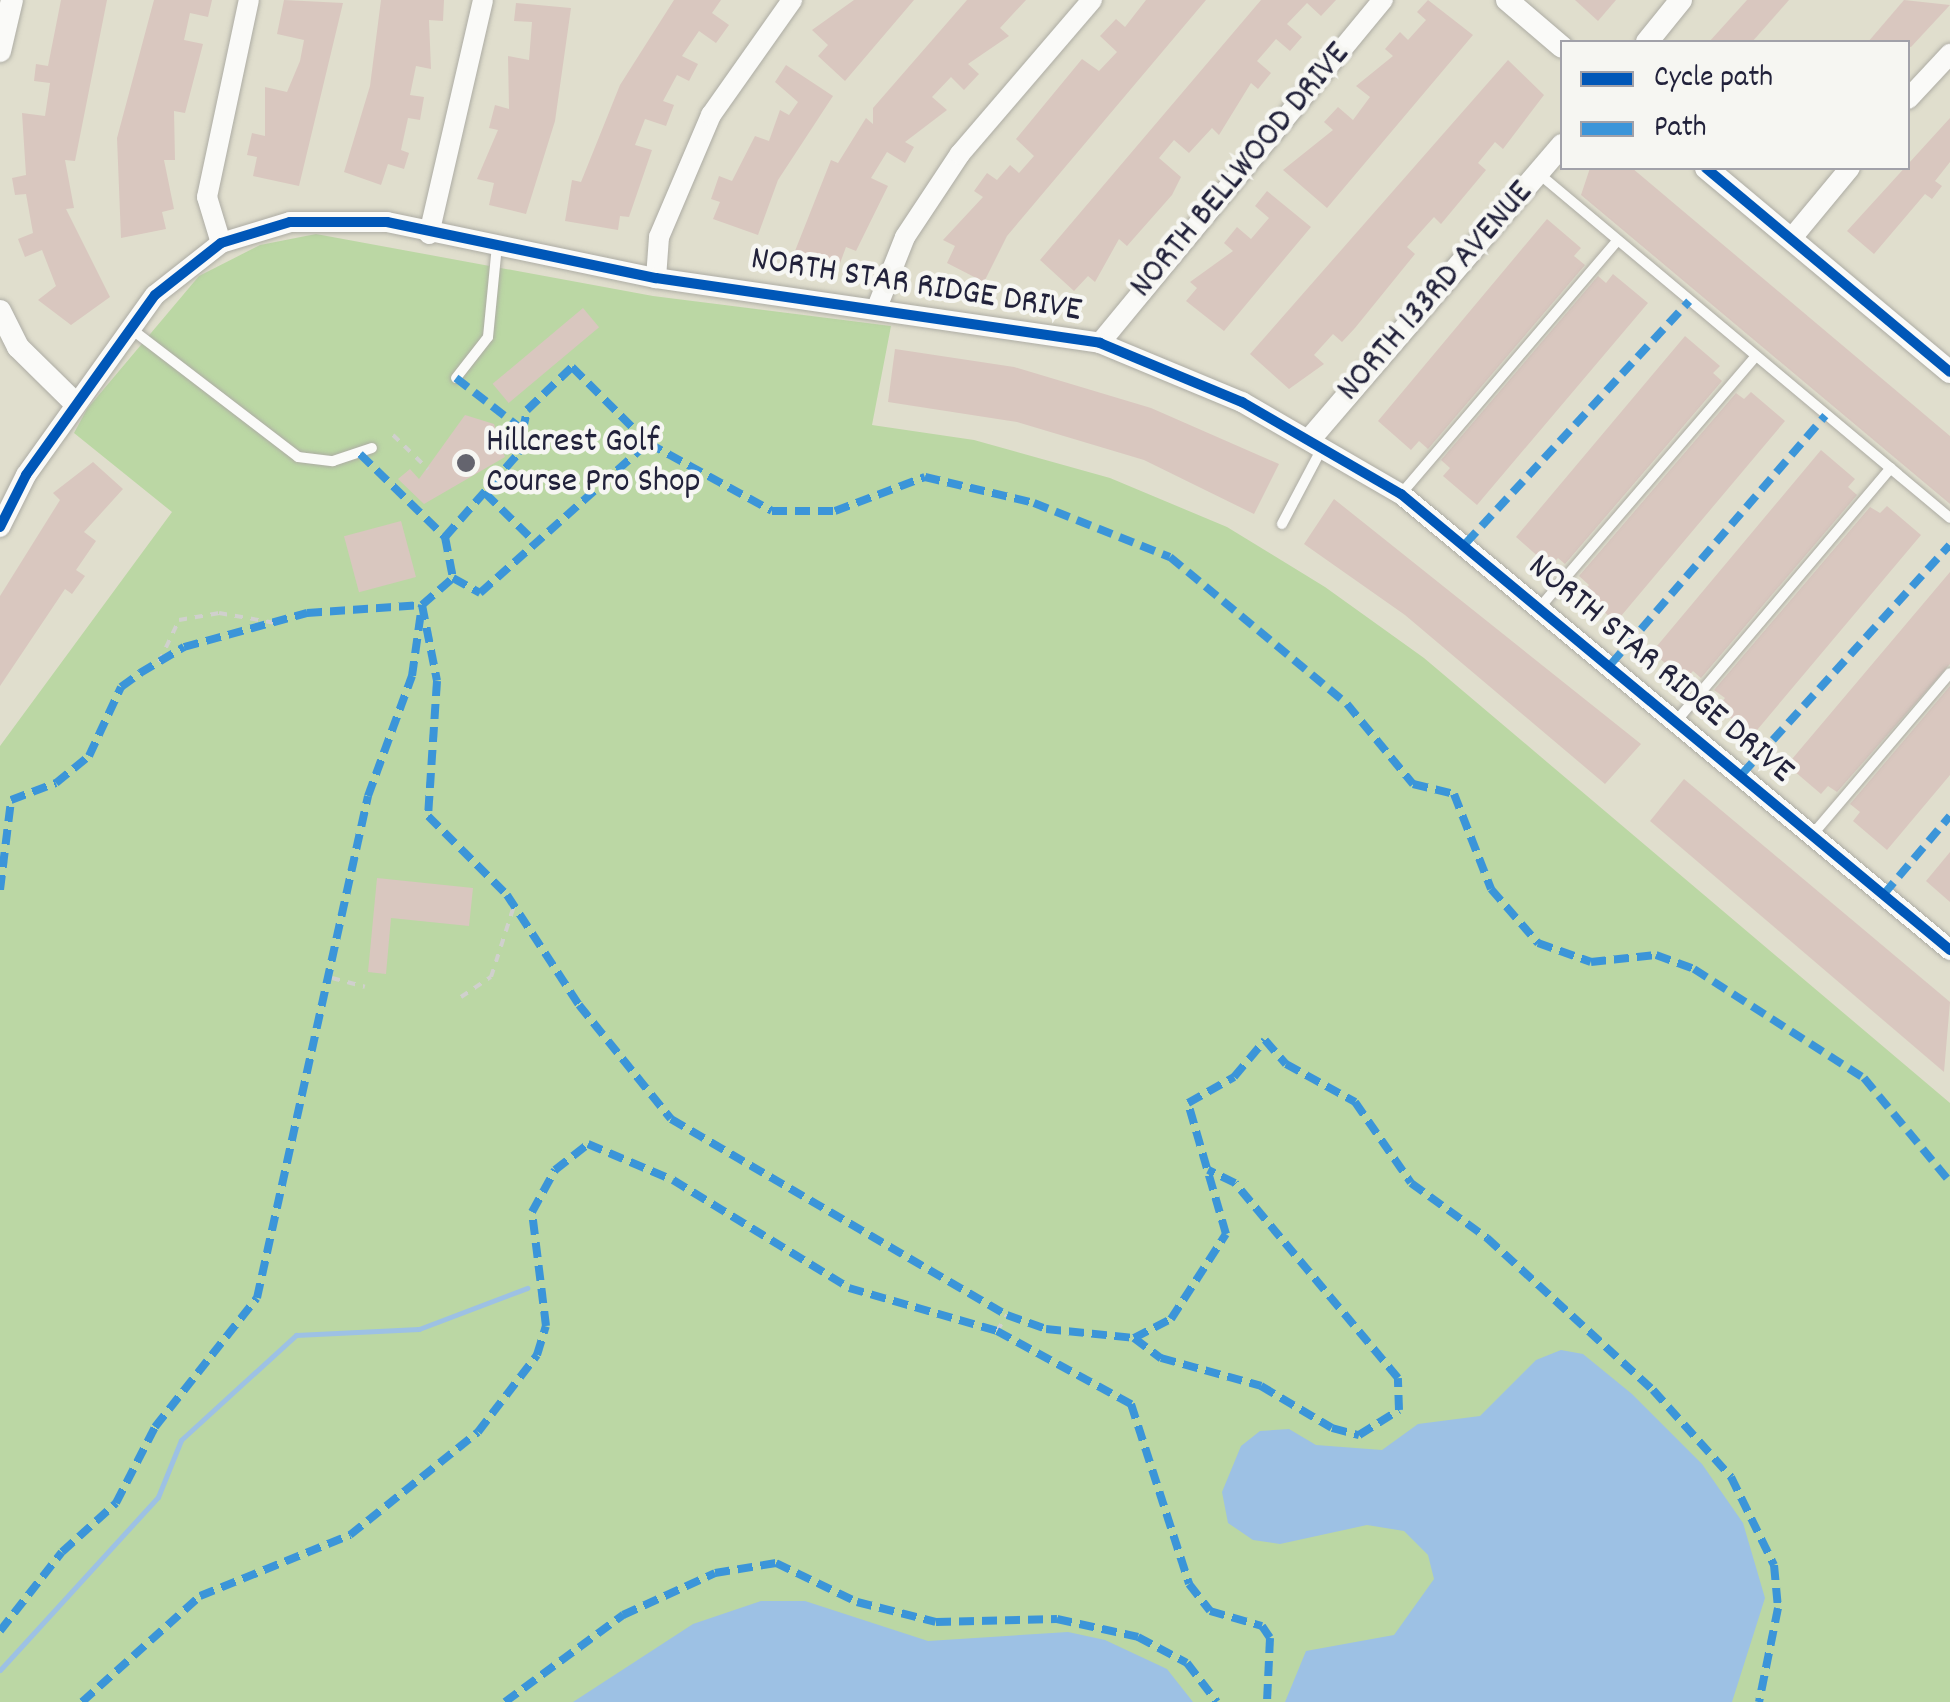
<!DOCTYPE html>
<style>
body{margin:0}
#map{position:relative;width:1950px;height:1702px;overflow:hidden;background:#e0decd;font-family:Dekko,sans-serif}
div>[style]{position:absolute}
.green>*{inset:0;background:#bbd7a4}
.water>*{inset:0;background:#9dc1e4}
.stream>*{height:5px;margin:-2.5px;padding:0 2.5px;transform-origin:2.5px;border-radius:2.5px;background:#9dc1e4}
.building>*{inset:0;background:#d9c7bf;transform-origin:0 0}
.path>*{height:4px;margin-top:-2px;transform-origin:0;background:repeating-linear-gradient(90deg,#d0d0cd 0 8px,transparent 0 16px)}
.roads{filter:drop-shadow(0 0 2px #adaca4) drop-shadow(0 0 2px #adaca4)}
.service>*{height:10px;margin:-5px;padding:0 5px;transform-origin:5px;border-radius:5px;background:#fafaf8}
.minor>*{height:20px;margin:-10px;padding:0 10px;transform-origin:10px;border-radius:10px;background:#fafaf8}
.tertiary>*{height:22px;margin:-11px;padding:0 11px;transform-origin:11px;border-radius:11px;background:#fafaf8}
.quiet>*{height:8px;margin-top:-4px;transform-origin:0;background:repeating-linear-gradient(90deg,#3b95d9 0 15px,transparent 0 23px)}
.cycleway>*{height:10px;margin:-5px;padding:0 5px;transform-origin:5px;border-radius:5px;background:#0057b8}
.dots>*{width:28px;height:28px;translate:-50% -50%;box-sizing:border-box;border:5px solid #f6f6f2;border-radius:50%}
span{translate:-50% -50%;white-space:nowrap;text-align:center;line-height:1.15;-webkit-text-stroke:9px #f6f6f2;paint-order:stroke}
.street-label{font-size:35px;color:#22223b}
.poi-label{font-size:35px;color:#22223b}
.left{translate:0 -50%;text-align:left}
.legend{position:absolute;left:1560px;top:40px;width:350px;height:130px;box-sizing:border-box;background:#f6f6f2;border:2px solid #a1a1a9;margin:0;padding:12px 18px;list-style:none;font-size:30px;color:#22223b}
.legend li{display:flex;align-items:center;gap:20px;height:50px}
.legend b{width:50px;border:2px solid #a1a1a9}
</style>
<div id="map">
<div class="green">
<div style="clip-path:polygon(316px 234px,653px 296px,891px 326px,872px 425px,974px 440px,1110px 478px,1227px 527px,1325px 587px,1424px 658px,1950px 1103px,1950px 1702px,0 1702px,0 746px,172px 512px,74px 433px,87px 409px,199px 276px,260px 245px)"></div>
</div>
<div class="water">
<div style="clip-path:polygon(1561px 1350px,1583px 1354px,1632px 1394px,1702px 1464px,1743px 1523px,1765px 1598px,1732px 1702px,1285px 1702px,1306px 1651px,1394px 1635px,1434px 1579px,1428px 1555px,1404px 1531px,1367px 1525px,1280px 1544px,1253px 1540px,1228px 1523px,1222px 1492px,1241px 1446px,1260px 1431px,1289px 1429px,1316px 1445px,1382px 1450px,1418px 1424px,1480px 1416px,1536px 1360px)"></div>
<div style="clip-path:polygon(761px 1601px,805px 1601px,928px 1641px,1068px 1632px,1105px 1640px,1167px 1669px,1193px 1702px,573px 1702px,693px 1624px)"></div>
</div>
<div class="stream">
<div style="left:0;top:1670px;width:234px;rotate:-47.6deg"></div>
<div style="left:158px;top:1497px;width:61px;rotate:-68deg"></div>
<div style="left:181px;top:1440px;width:156px;rotate:-42.4deg"></div>
<div style="left:296px;top:1335px;width:123px;rotate:-2.8deg"></div>
<div style="left:419px;top:1329px;width:116px;rotate:-20.8deg"></div>
</div>
<div class="building">
<div style="clip-path:polygon(61px 0,107px 0,75px 161px,65px 160px,74px 208px,66px 209px,110px 297px,71px 325px,38px 300px,56px 286px,42px 250px,25px 257px,18px 239px,33px 233px,26px 194px,15px 195px,12px 178px,26px 175px,22px 113px,45px 116px,50px 83px,34px 81px,36px 64px,48px 66px)"></div>
<div style="clip-path:polygon(154px 0,212px 0,208px 17px,190px 13px,184px 40px,203px 44px,185px 113px,174px 111px,175px 160px,164px 160px,174px 209px,162px 212px,166px 229px,121px 238px,117px 138px)"></div>
<div style="clip-path:polygon(284px 0,343px 3px,299px 186px,253px 176px,257px 157px,247px 155px,252px 133px,265px 136px,265px 87px,287px 92px,300px 61px,304px 40px,277px 34px)"></div>
<div style="clip-path:polygon(381px 0,444px 0,443px 21px,429px 20px,431px 69px,416px 66px,410px 95px,424px 97px,420px 120px,408px 118px,401px 150px,409px 153px,404px 169px,388px 164px,381px 185px,344px 172px,370px 86px)"></div>
<div style="clip-path:polygon(674px 0,721px 0,712px 13px,729px 25px,716px 43px,699px 31px,682px 56px,698px 64px,689px 81px,677px 75px,663px 101px,674px 105px,666px 126px,645px 119px,635px 145px,652px 150px,629px 217px,620px 216px,618px 230px,565px 221px,572px 180px,581px 182px,620px 85px)"></div>
<div style="clip-path:polygon(854px 0,914px 0,845px 81px,818px 56px,828px 45px,812px 30px)"></div>
<div style="clip-path:polygon(967px 0,1026px 0,1000px 28px,1009px 36px,968px 64px,979px 74px,964px 90px,951px 77px,932px 97px,947px 110px,905px 142px,914px 147px,905px 163px,887px 152px,871px 178px,888px 186px,856px 251px,846px 247px,839px 266px,795px 251px,831px 160px,838px 163px,866px 118px,873px 124px,873px 108px)"></div>
<div style="clip-path:polygon(1146px 0,1206px 0,1007px 236px,984px 282px,947px 263px,955px 246px,943px 240px,983px 197px,974px 191px,987px 173px,997px 180px,1010px 165px,1019px 173px,1034px 156px,1016px 139px,1082px 59px,1099px 71px,1117px 52px,1100px 36px,1116px 19px,1125px 27px)"></div>
<div style="clip-path:polygon(1261px 0,1336px 0,1321px 16px,1307px 3px,1287px 24px,1302px 37px,1290px 51px,1276px 39px,1257px 61px,1271px 73px,1258px 89px,1251px 83px,1219px 135px,1212px 128px,1189px 153px,1174px 140px,1159px 158px,1181px 177px,1172px 195px,1127px 246px,1119px 239px,1095px 282px,1088px 276px,1074px 291px,1040px 260px)"></div>
<div style="clip-path:polygon(1428px 0,1473px 35px,1327px 208px,1283px 170px,1333px 130px,1324px 122px,1338px 107px,1353px 120px,1370px 97px,1356px 86px,1393px 56px,1385px 49px,1400px 32px,1408px 40px,1426px 20px,1417px 12px)"></div>
<div style="clip-path:polygon(1575px 0,1616px 0,1598px 21px)"></div>
<div style="clip-path:polygon(1747px 0,1789px 0,1752px 42px,1709px 42px)"></div>
<div style="clip-path:polygon(1904px 0,1950px 5px,1911px 47px,1868px 42px)"></div>
<div style="clip-path:polygon(516px 3px,571px 8px,555px 121px,526px 214px,489px 205px,494px 183px,477px 179px,498px 130px,489px 128px,495px 105px,509px 109px,508px 56px,529px 60px,532px 22px,514px 21px)"></div>
<div style="clip-path:polygon(1508px 60px,1544px 95px,1503px 149px,1495px 142px,1478px 163px,1486px 170px,1441px 224px,1434px 217px,1407px 247px,1415px 254px,1355px 328px,1342px 342px,1333px 334px,1314px 355px,1324px 364px,1289px 389px,1250px 354px)"></div>
<div style="clip-path:polygon(786px 65px,833px 96px,778px 180px,758px 235px,713px 219px,720px 202px,711px 199px,719px 176px,732px 181px,755px 136px,769px 141px,780px 110px,789px 115px,798px 102px,775px 82px)"></div>
<div style="clip-path:polygon(1950px 118px,1950px 162px,1935px 181px,1942px 186px,1932px 199px,1925px 194px,1874px 254px,1847px 231px)"></div>
<div style="clip-path:polygon(1590px 168px,1632px 168px,1950px 436px,1950px 504px,1581px 195px)"></div>
<div style="clip-path:polygon(1267px 191px,1311px 227px,1224px 331px,1186px 301px,1197px 288px,1190px 282px,1233px 251px,1224px 243px,1237px 227px,1251px 239px,1269px 218px,1255px 206px)"></div>
<div style="clip-path:polygon(1547px 219px,1581px 248px,1574px 256px,1585px 265px,1428px 449px,1419px 441px,1411px 450px,1378px 421px)"></div>
<div style="clip-path:polygon(1613px 274px,1648px 303px,1477px 505px,1443px 476px,1450px 468px,1441px 460px,1598px 276px,1606px 283px)"></div>
<div style="left:583px;top:308px;width:25px;height:118px;rotate:50deg"></div>
<div style="clip-path:polygon(1685px 336px,1720px 366px,1713px 373px,1722px 381px,1565px 564px,1558px 558px,1550px 567px,1516px 537px)"></div>
<div style="clip-path:polygon(895px 349px,1014px 367px,1151px 408px,1279px 464px,1254px 514px,1144px 460px,1017px 422px,888px 402px)"></div>
<div style="clip-path:polygon(1751px 392px,1785px 421px,1616px 622px,1582px 593px,1589px 585px,1579px 576px,1736px 393px,1744px 399px)"></div>
<div style="clip-path:polygon(465px 415px,494px 424px,505px 457px,424px 504px,398px 479px,410px 469px,419px 479px)"></div>
<div style="clip-path:polygon(1821px 450px,1855px 479px,1848px 487px,1857px 495px,1701px 678px,1693px 671px,1685px 680px,1652px 652px)"></div>
<div style="clip-path:polygon(93px 462px,123px 489px,84px 532px,96px 541px,76px 570px,85px 576px,72px 594px,65px 589px,0 686px,0 596px,60px 500px,53px 493px)"></div>
<div style="clip-path:polygon(1334px 499px,1641px 744px,1605px 784px,1405px 615px,1304px 544px)"></div>
<div style="clip-path:polygon(1887px 506px,1921px 535px,1752px 736px,1718px 707px,1725px 698px,1714px 690px,1870px 507px,1880px 513px)"></div>
<div style="left:401px;top:521px;width:58px;height:59px;rotate:75deg"></div>
<div style="clip-path:polygon(1950px 572px,1950px 664px,1837px 792px,1828px 786px,1821px 794px,1787px 765px)"></div>
<div style="clip-path:polygon(1950px 686px,1950px 775px,1887px 850px,1853px 821px,1860px 812px,1850px 804px)"></div>
<div style="clip-path:polygon(1684px 779px,1950px 1002px,1944px 1072px,1650px 821px)"></div>
<div style="clip-path:polygon(1950px 852px,1950px 902px,1926px 881px)"></div>
<div style="clip-path:polygon(377px 878px,473px 888px,469px 926px,391px 918px,386px 974px,368px 972px)"></div>
</div>
<div class="path">
<div style="left:393px;top:435px;width:49px;rotate:44.2deg"></div>
<div style="left:159px;top:662px;width:47px;rotate:-64.5deg"></div>
<div style="left:179px;top:620px;width:41px;rotate:-9.9deg"></div>
<div style="left:219px;top:613px;width:57px;rotate:10.1deg"></div>
<div style="left:332px;top:978px;width:34px;rotate:15deg"></div>
<div style="left:461px;top:997px;width:36px;rotate:-34deg"></div>
<div style="left:491px;top:977px;width:75px;rotate:-72.1deg"></div>
<div style="left:997px;top:1331px;width:19px;rotate:-58deg"></div>
</div>
<div class="roads">
<div class="service">
<div style="left:1538px;top:173px;width:537px;rotate:39.94deg"></div>
<div style="left:130px;top:328px;width:212px;rotate:37.5deg"></div>
<div style="left:298px;top:457px;width:35px;rotate:7deg"></div>
<div style="left:333px;top:461px;width:41px;rotate:-18.4deg"></div>
<div style="left:456px;top:378px;width:52px;rotate:-52deg"></div>
<div style="left:488px;top:337px;width:91px;rotate:-84.4deg"></div>
<div style="left:1401px;top:494px;width:333px;rotate:-49.5deg"></div>
<div style="left:1282px;top:524px;width:86px;rotate:-62.2deg"></div>
<div style="left:1541px;top:606px;width:327px;rotate:-49.3deg"></div>
<div style="left:1678px;top:719px;width:329px;rotate:-49.7deg"></div>
<div style="left:1813px;top:834px;width:211px;rotate:-49.6deg"></div>
</div>
<div class="minor">
<div style="left:1908px;top:99px;width:62px;rotate:-47deg"></div>
<div style="left:429px;top:234px;width:240px;rotate:-77deg"></div>
<div style="left:1791px;top:239px;width:92px;rotate:-50.3deg"></div>
<div style="left:221px;top:243px;width:48px;rotate:-106.9deg"></div>
<div style="left:207px;top:197px;width:201px;rotate:-78deg"></div>
<div style="left:656px;top:278px;width:41px;rotate:-85.8deg"></div>
<div style="left:659px;top:237px;width:133px;rotate:-66.9deg"></div>
<div style="left:711px;top:115px;width:141px;rotate:-54.8deg"></div>
<div style="left:878px;top:305px;width:73px;rotate:-68.3deg"></div>
<div style="left:905px;top:237px;width:100px;rotate:-56.5deg"></div>
<div style="left:960px;top:154px;width:203px;rotate:-49.4deg"></div>
<div style="left:1100px;top:343px;width:445px;rotate:-50.5deg"></div>
<div style="left:0;top:527px;width:58px;rotate:-63.4deg"></div>
<div style="left:26px;top:475px;width:221px;rotate:-54.4deg"></div>
<div style="left:155px;top:295px;width:84px;rotate:-38.2deg"></div>
<div style="left:221px;top:243px;width:72px;rotate:-16.9deg"></div>
<div style="left:290px;top:222px;width:97px"></div>
<div style="left:387px;top:222px;width:275px;rotate:11.8deg"></div>
<div style="left:656px;top:278px;width:449px;rotate:8.3deg"></div>
<div style="left:1100px;top:343px;width:154px;rotate:22.6deg"></div>
<div style="left:1242px;top:402px;width:184px;rotate:30.1deg"></div>
<div style="left:1401px;top:494px;width:714px;rotate:39.71deg"></div>
</div>
<div class="tertiary">
<div style="left:1507px;top:0;width:72px;rotate:40.5deg"></div>
<div style="left:1647px;top:42px;width:54px;rotate:-51deg"></div>
<div style="left:0;top:51px;width:52px;rotate:-76.8deg"></div>
<div style="left:1706px;top:168px;width:318px;rotate:39.9deg"></div>
<div style="left:0;top:311px;width:40px;rotate:63.4deg"></div>
<div style="left:18px;top:347px;width:80px;rotate:44.5deg"></div>
<div style="left:1310px;top:439px;width:387px;rotate:-49.4deg"></div>
</div>
</div>
<div class="quiet">
<div style="left:456px;top:378px;width:80px;rotate:37.9deg"></div>
<div style="left:360px;top:454px;width:119px;rotate:44.3deg"></div>
<div style="left:445px;top:537px;width:42px;rotate:79deg"></div>
<div style="left:453px;top:578px;width:31px;rotate:29deg"></div>
<div style="left:480px;top:593px;width:225px;rotate:-41.8deg"></div>
<div style="left:485px;top:493px;width:74px;rotate:44.5deg"></div>
<div style="left:445px;top:537px;width:111px;rotate:-48.7deg"></div>
<div style="left:518px;top:454px;width:45px;rotate:-78.4deg"></div>
<div style="left:527px;top:410px;width:62px;rotate:-43.7deg"></div>
<div style="left:572px;top:367px;width:107px;rotate:45deg"></div>
<div style="left:648px;top:443px;width:141px;rotate:28.7deg"></div>
<div style="left:772px;top:511px;width:63px"></div>
<div style="left:835px;top:511px;width:96px;rotate:-20.7deg"></div>
<div style="left:925px;top:477px;width:112px;rotate:13.4deg"></div>
<div style="left:1034px;top:503px;width:146px;rotate:21.7deg"></div>
<div style="left:1170px;top:557px;width:230px;rotate:39.7deg"></div>
<div style="left:1347px;top:704px;width:104px;rotate:50.5deg"></div>
<div style="left:1413px;top:784px;width:42px;rotate:13.7deg"></div>
<div style="left:1454px;top:794px;width:102px;rotate:68.7deg"></div>
<div style="left:1491px;top:889px;width:72px;rotate:49deg"></div>
<div style="left:1538px;top:943px;width:56px;rotate:19.7deg"></div>
<div style="left:1591px;top:962px;width:65px;rotate:-6.1deg"></div>
<div style="left:1656px;top:955px;width:40px;rotate:20.2deg"></div>
<div style="left:1694px;top:969px;width:202px;rotate:32.7deg"></div>
<div style="left:1864px;top:1078px;width:135px;rotate:50.4deg"></div>
<div style="left:1466px;top:543px;width:329px;rotate:-47.3deg"></div>
<div style="left:422px;top:605px;width:77px;rotate:78.8deg"></div>
<div style="left:437px;top:681px;width:135px;rotate:93.8deg"></div>
<div style="left:428px;top:816px;width:112px;rotate:45deg"></div>
<div style="left:507px;top:895px;width:131px;rotate:56.8deg"></div>
<div style="left:579px;top:1005px;width:146px;rotate:51.1deg"></div>
<div style="left:671px;top:1119px;width:389px;rotate:30.3deg"></div>
<div style="left:1007px;top:1315px;width:41px;rotate:19.7deg"></div>
<div style="left:1046px;top:1329px;width:88px;rotate:5.8deg"></div>
<div style="left:1134px;top:1338px;width:42px;rotate:-27.2deg"></div>
<div style="left:1171px;top:1319px;width:101px;rotate:-57.1deg"></div>
<div style="left:1226px;top:1234px;width:136px;rotate:-106.2deg"></div>
<div style="left:1188px;top:1103px;width:53px;rotate:-29.5deg"></div>
<div style="left:1234px;top:1077px;width:48px;rotate:-50deg"></div>
<div style="left:1265px;top:1040px;width:32px;rotate:49deg"></div>
<div style="left:1286px;top:1064px;width:79px;rotate:28.8deg"></div>
<div style="left:1355px;top:1102px;width:98px;rotate:55.3deg"></div>
<div style="left:1411px;top:1183px;width:94px;rotate:35.9deg"></div>
<div style="left:1487px;top:1238px;width:225px;rotate:42.5deg"></div>
<div style="left:1653px;top:1390px;width:117px;rotate:48.1deg"></div>
<div style="left:1731px;top:1477px;width:98px;rotate:64deg"></div>
<div style="left:1774px;top:1565px;width:43px;rotate:84.7deg"></div>
<div style="left:1778px;top:1608px;width:96px;rotate:101.4deg"></div>
<div style="left:1611px;top:664px;width:328px;rotate:-49.2deg"></div>
<div style="left:1742px;top:774px;width:309px;rotate:-47.8deg"></div>
<div style="left:0;top:890px;width:91px;rotate:-83deg"></div>
<div style="left:11px;top:800px;width:48px;rotate:-20.7deg"></div>
<div style="left:56px;top:783px;width:43px;rotate:-39.3deg"></div>
<div style="left:89px;top:756px;width:76px;rotate:-65.1deg"></div>
<div style="left:121px;top:687px;width:24px;rotate:-36deg"></div>
<div style="left:140px;top:673px;width:51px;rotate:-30.6deg"></div>
<div style="left:184px;top:647px;width:128px;rotate:-15.5deg"></div>
<div style="left:307px;top:613px;width:115px;rotate:-4deg"></div>
<div style="left:1884px;top:894px;width:102px;rotate:-49.8deg"></div>
<div style="left:1134px;top:1338px;width:34px;rotate:37deg"></div>
<div style="left:1161px;top:1358px;width:104px;rotate:15.6deg"></div>
<div style="left:1261px;top:1386px;width:82px;rotate:30.6deg"></div>
<div style="left:1332px;top:1428px;width:28px;rotate:15deg"></div>
<div style="left:1359px;top:1435px;width:47px;rotate:-32deg"></div>
<div style="left:1399px;top:1410px;width:32px;rotate:-92deg"></div>
<div style="left:1398px;top:1378px;width:254px;rotate:-129.9deg"></div>
<div style="left:1235px;top:1183px;width:30px;rotate:-154deg"></div>
<div style="left:0;top:1631px;width:100px;rotate:-51.9deg"></div>
<div style="left:62px;top:1552px;width:73px;rotate:-42.2deg"></div>
<div style="left:116px;top:1503px;width:85px;rotate:-62.8deg"></div>
<div style="left:155px;top:1427px;width:164px;rotate:-51.7deg"></div>
<div style="left:257px;top:1298px;width:514px;rotate:-77.53deg"></div>
<div style="left:368px;top:796px;width:128px;rotate:-69.9deg"></div>
<div style="left:412px;top:676px;width:72px;rotate:-82deg"></div>
<div style="left:422px;top:605px;width:41px;rotate:-41.1deg"></div>
<div style="left:82px;top:1702px;width:159px;rotate:-41.9deg"></div>
<div style="left:200px;top:1596px;width:162px;rotate:-22.1deg"></div>
<div style="left:350px;top:1535px;width:164px;rotate:-38.8deg"></div>
<div style="left:478px;top:1432px;width:97px;rotate:-52.5deg"></div>
<div style="left:537px;top:1355px;width:30px;rotate:-73deg"></div>
<div style="left:546px;top:1326px;width:115px;rotate:-97deg"></div>
<div style="left:532px;top:1212px;width:48px;rotate:-61.3deg"></div>
<div style="left:555px;top:1170px;width:42px;rotate:-38.2deg"></div>
<div style="left:588px;top:1144px;width:92px;rotate:23deg"></div>
<div style="left:673px;top:1180px;width:206px;rotate:31.5deg"></div>
<div style="left:849px;top:1288px;width:154px;rotate:16.2deg"></div>
<div style="left:997px;top:1331px;width:153px;rotate:28.6deg"></div>
<div style="left:1131px;top:1404px;width:189px;rotate:72.1deg"></div>
<div style="left:1189px;top:1584px;width:34px;rotate:52deg"></div>
<div style="left:1210px;top:1611px;width:54px;rotate:16.1deg"></div>
<div style="left:1262px;top:1626px;width:14px;rotate:56deg"></div>
<div style="left:1270px;top:1638px;width:64px;rotate:92.7deg"></div>
<div style="left:505px;top:1702px;width:147px;rotate:-36.4deg"></div>
<div style="left:623px;top:1615px;width:101px;rotate:-24.5deg"></div>
<div style="left:715px;top:1573px;width:62px;rotate:-9.3deg"></div>
<div style="left:776px;top:1563px;width:90px;rotate:25.7deg"></div>
<div style="left:857px;top:1602px;width:81px;rotate:14.2deg"></div>
<div style="left:936px;top:1622px;width:121px;rotate:-1.4deg"></div>
<div style="left:1057px;top:1619px;width:83px;rotate:12.5deg"></div>
<div style="left:1138px;top:1637px;width:55px;rotate:28deg"></div>
<div style="left:1187px;top:1663px;width:49px;rotate:52.4deg"></div>
</div>
<div class="cycleway">
<div style="left:1706px;top:168px;width:318px;rotate:39.9deg"></div>
<div style="left:0;top:527px;width:58px;rotate:-63.4deg"></div>
<div style="left:26px;top:475px;width:221px;rotate:-54.4deg"></div>
<div style="left:155px;top:295px;width:84px;rotate:-38.2deg"></div>
<div style="left:221px;top:243px;width:72px;rotate:-16.9deg"></div>
<div style="left:290px;top:222px;width:97px"></div>
<div style="left:387px;top:222px;width:275px;rotate:11.8deg"></div>
<div style="left:656px;top:278px;width:449px;rotate:8.3deg"></div>
<div style="left:1100px;top:343px;width:154px;rotate:22.6deg"></div>
<div style="left:1242px;top:402px;width:184px;rotate:30.1deg"></div>
<div style="left:1401px;top:494px;width:714px;rotate:39.71deg"></div>
</div>
<div class="dots">
<div style="left:466px;top:463px;background:#64646e"></div>
</div>
<div class="street-label">
<span style="left:1241px;top:171px;rotate:-50deg">NORTH BELLWOOD DRIVE</span>
<span style="left:916px;top:286px;rotate:9deg">NORTH STAR RIDGE DRIVE</span>
<span style="left:1436px;top:292px;rotate:-49deg">NORTH 133RD AVENUE</span>
<span style="left:1660px;top:670px;rotate:40deg">NORTH STAR RIDGE DRIVE</span>
</div>
<div class="poi-label">
<span class="left" style="left:486px;top:463px">Hillcrest Golf<br>Course Pro Shop</span>
</div>
<ul class="legend">
<li><b style="height:12px;background:#0057b8"></b>Cycle path</li>
<li><b style="height:12px;background:#3b95d9"></b>Path</li>
</ul>
</div>
